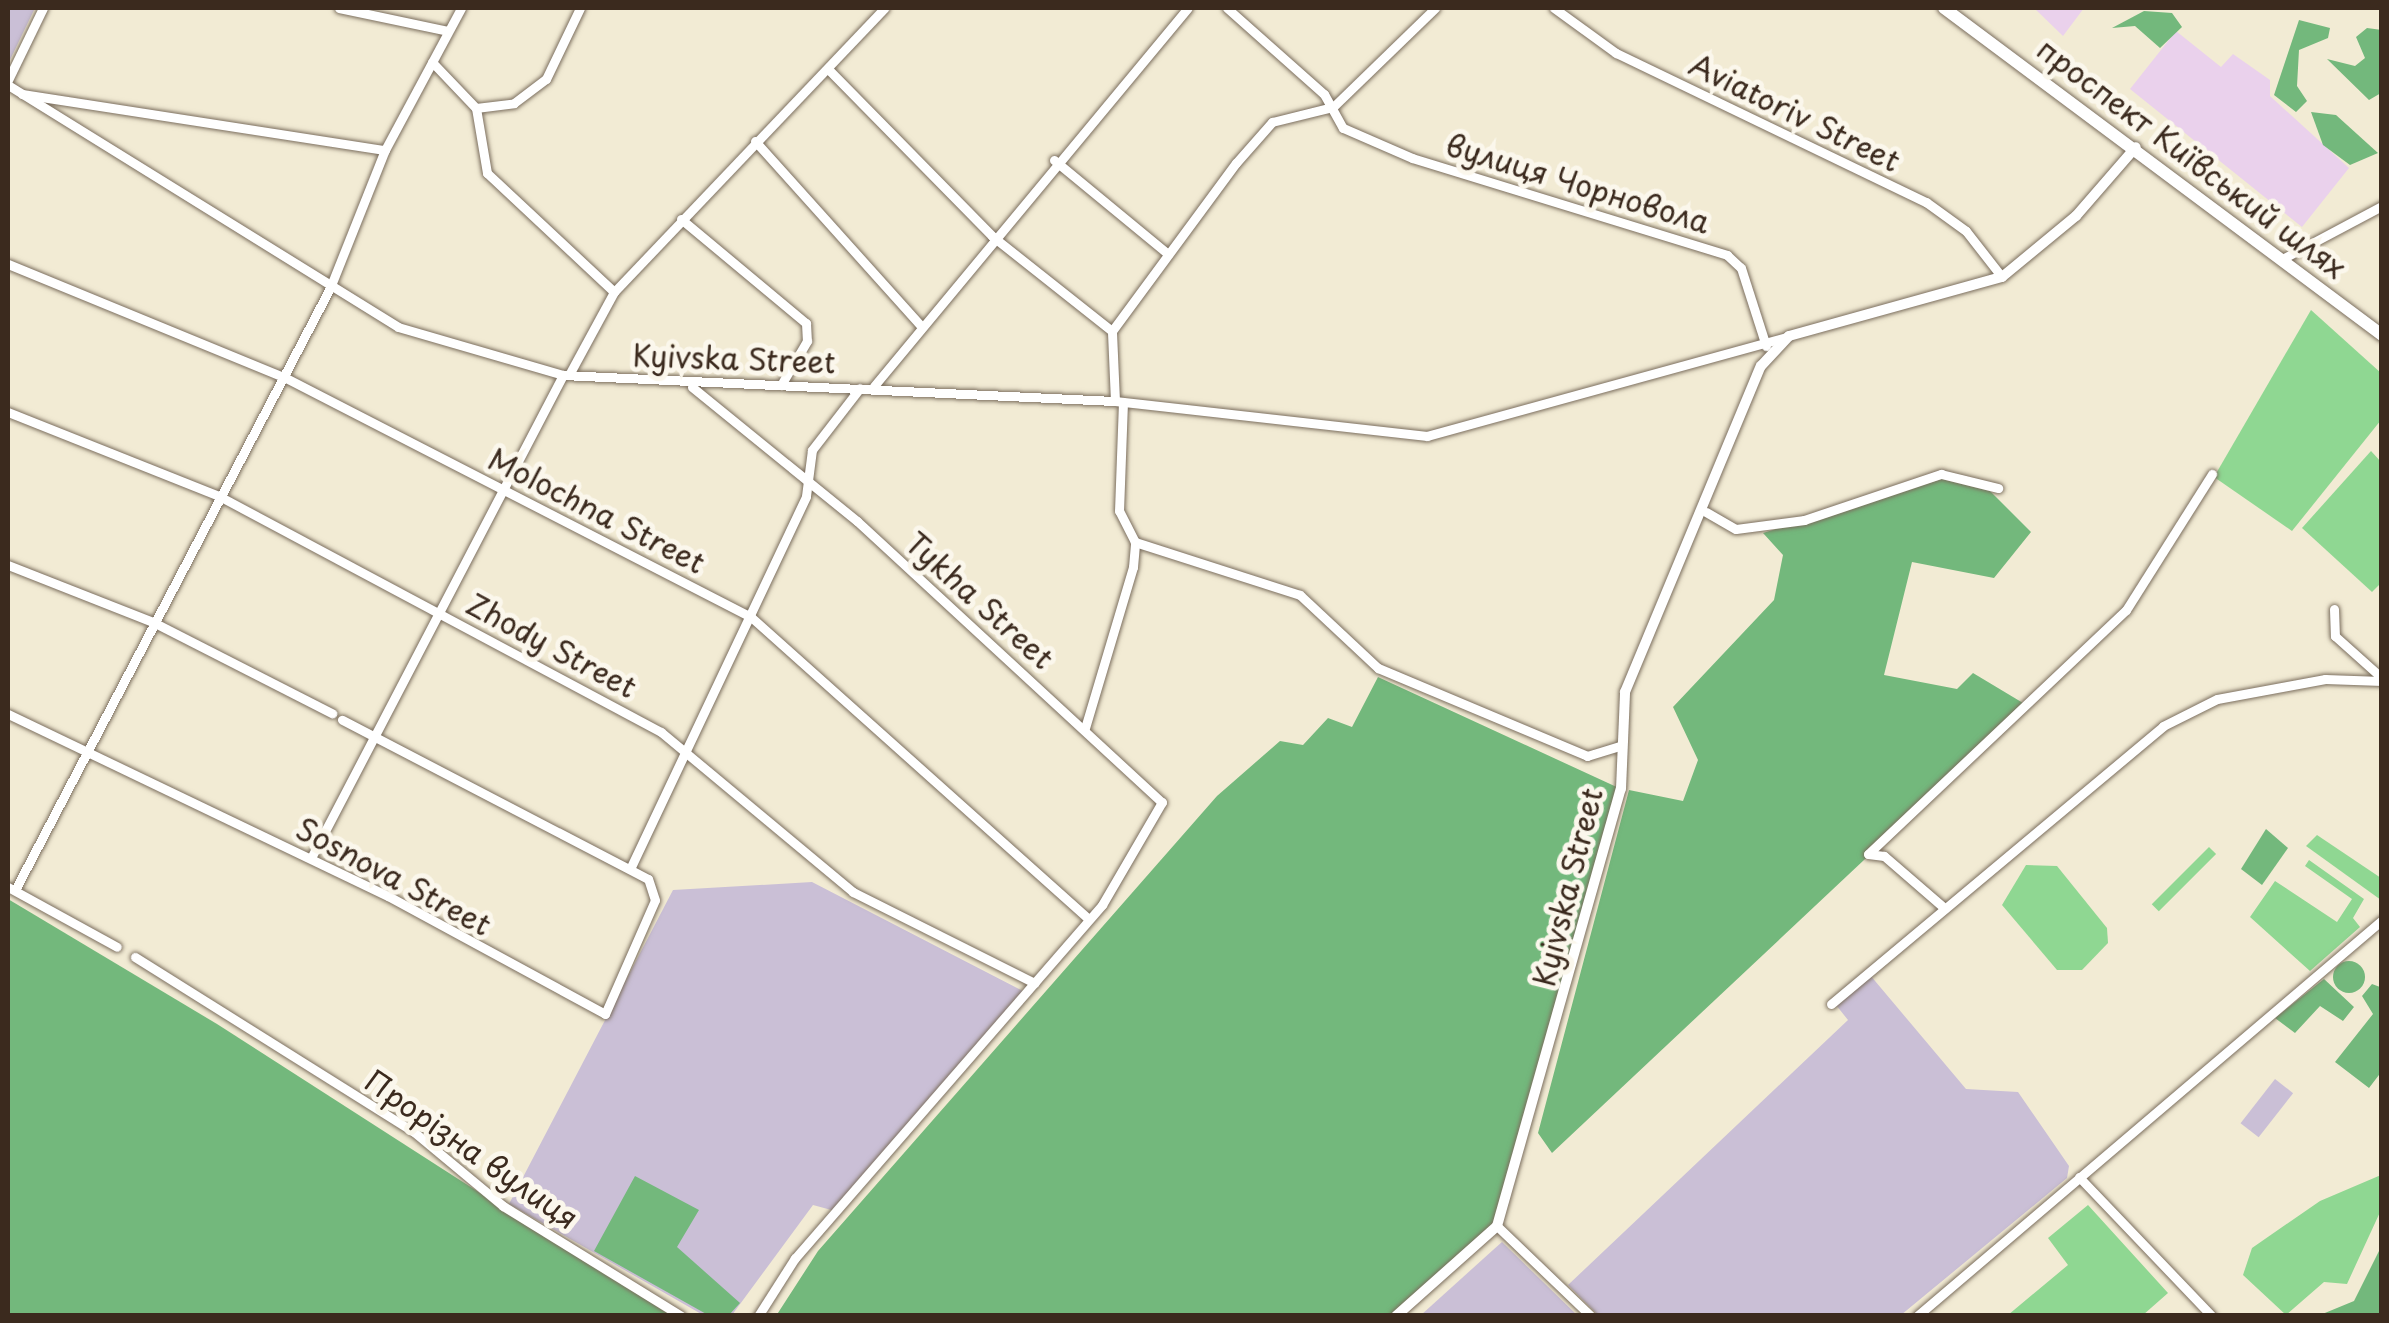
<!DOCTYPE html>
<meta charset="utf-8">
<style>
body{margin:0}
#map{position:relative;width:2389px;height:1323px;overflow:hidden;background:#f2ebd4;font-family:"Playpen Sans",sans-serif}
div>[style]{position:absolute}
.built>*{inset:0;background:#ead1ec}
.industrial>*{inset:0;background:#cabfd6;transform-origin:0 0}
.green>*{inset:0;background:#8fd792;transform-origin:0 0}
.forest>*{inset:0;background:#73b87c}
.round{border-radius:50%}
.roads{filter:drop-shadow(0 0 2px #7b6e5e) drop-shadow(0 0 2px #7b6e5e)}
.minor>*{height:9px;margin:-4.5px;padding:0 4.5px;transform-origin:4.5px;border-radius:4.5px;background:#fff}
.tertiary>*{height:10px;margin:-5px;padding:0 5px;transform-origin:5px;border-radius:5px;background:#fff}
.secondary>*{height:12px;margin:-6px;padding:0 6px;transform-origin:6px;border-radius:6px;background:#fff}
span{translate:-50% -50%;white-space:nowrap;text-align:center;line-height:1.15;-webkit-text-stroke:10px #fbf7ec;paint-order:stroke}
.street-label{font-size:30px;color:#3b2a1e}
.frame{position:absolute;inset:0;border:10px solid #3b2a1e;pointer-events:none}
</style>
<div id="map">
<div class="built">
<div style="clip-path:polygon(2034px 8px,2084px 8px,2063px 36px)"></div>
<div style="clip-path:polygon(2176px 31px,2221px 67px,2233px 54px,2270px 80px,2270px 96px,2349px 168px,2302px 227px,2130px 89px)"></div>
</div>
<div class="industrial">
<div style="clip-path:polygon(8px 8px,35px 8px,8px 64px)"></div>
<div style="clip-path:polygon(812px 882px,1023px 991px,835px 1211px,813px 1205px,732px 1315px,703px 1315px,509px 1204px,673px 890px)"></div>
<div style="clip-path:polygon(1870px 975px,1966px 1089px,2018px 1092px,2069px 1166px,2067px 1178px,1901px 1315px,1598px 1315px,1568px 1285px,1848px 1020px,1836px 1005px)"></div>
<div style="left:2275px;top:1079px;width:23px;height:56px;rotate:38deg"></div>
<div style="clip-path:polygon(1502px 1242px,1577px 1315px,1421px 1315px,1493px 1250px)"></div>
</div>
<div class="green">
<div style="clip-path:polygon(2311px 310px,2381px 373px,2381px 420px,2292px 531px,2214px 477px)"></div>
<div style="clip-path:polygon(2371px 451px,2382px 463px,2381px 583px,2372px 592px,2302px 528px)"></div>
<div style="clip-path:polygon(2317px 835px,2381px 878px,2381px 900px,2306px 846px)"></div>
<div style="left:2209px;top:847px;width:10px;height:81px;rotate:45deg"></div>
<div style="clip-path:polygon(2309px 860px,2364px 899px,2353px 918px,2360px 927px,2310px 971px,2250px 917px,2275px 881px,2337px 922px,2352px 899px,2305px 866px)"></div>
<div style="clip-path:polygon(2026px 865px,2057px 866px,2107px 928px,2108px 943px,2082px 970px,2057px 970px,2002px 905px)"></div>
<div style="clip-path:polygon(2381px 1175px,2381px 1210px,2347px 1284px,2324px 1282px,2286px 1315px,2243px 1275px,2252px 1248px,2320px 1201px)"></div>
<div style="clip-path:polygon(2088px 1205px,2168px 1293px,2143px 1315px,2008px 1315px,2068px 1265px,2048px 1238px)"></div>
</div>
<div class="forest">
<div style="clip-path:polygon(2144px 11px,2172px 13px,2182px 27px,2160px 48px,2135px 26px,2112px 28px)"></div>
<div style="clip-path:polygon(2299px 20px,2330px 28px,2328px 38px,2299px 50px,2297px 86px,2307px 101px,2296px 112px,2274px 95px)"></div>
<div style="clip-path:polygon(2367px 28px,2382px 30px,2381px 93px,2369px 100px,2327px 59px,2355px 66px,2365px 58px,2356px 37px)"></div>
<div style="clip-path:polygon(2311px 112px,2336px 115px,2378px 153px,2350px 165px,2323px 145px)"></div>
<div style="clip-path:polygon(1942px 479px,1990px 491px,2031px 532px,1994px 578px,1912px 562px,1884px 675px,1957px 689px,1973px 673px,2028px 706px,1552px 1153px,1538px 1133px,1629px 790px,1683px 801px,1698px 760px,1673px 707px,1774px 600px,1783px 555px,1763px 533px)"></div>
<div style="clip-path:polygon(1378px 677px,1621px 789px,1497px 1226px,1394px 1315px,776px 1316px,818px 1251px,1217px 796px,1280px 741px,1303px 745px,1328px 718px,1352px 727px)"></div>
<div style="clip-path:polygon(2266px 829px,2288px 848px,2262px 885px,2241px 869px)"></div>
<div style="clip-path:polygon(8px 899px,217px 1024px,670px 1315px,8px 1315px)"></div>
<div class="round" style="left:2333px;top:961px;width:32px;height:32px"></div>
<div style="clip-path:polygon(2324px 979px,2354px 1007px,2343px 1021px,2320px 1006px,2295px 1033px,2275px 1018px)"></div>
<div style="clip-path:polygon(2372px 984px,2380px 987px,2382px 1071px,2369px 1088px,2335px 1062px,2373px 1014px,2362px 996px)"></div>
<div style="clip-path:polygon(635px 1176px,699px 1210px,677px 1247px,740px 1303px,729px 1315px,708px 1315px,594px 1251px)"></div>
<div style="clip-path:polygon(2381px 1247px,2381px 1315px,2320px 1315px,2354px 1301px)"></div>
</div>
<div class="roads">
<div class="minor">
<div style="left:339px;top:8px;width:111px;rotate:11.9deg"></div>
<div style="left:1227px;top:8px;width:130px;rotate:41.6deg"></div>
<div style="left:1324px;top:94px;width:39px;rotate:61deg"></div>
<div style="left:1343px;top:128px;width:75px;rotate:23.5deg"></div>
<div style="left:1412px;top:158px;width:330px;rotate:17.1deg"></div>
<div style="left:1727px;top:255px;width:19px;rotate:43deg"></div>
<div style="left:1741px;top:268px;width:82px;rotate:72.2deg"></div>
<div style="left:1554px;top:8px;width:77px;rotate:36deg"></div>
<div style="left:1616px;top:53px;width:344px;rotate:25.7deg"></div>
<div style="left:1926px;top:202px;width:49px;rotate:35.9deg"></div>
<div style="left:1966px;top:231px;width:58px;rotate:52deg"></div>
<div style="left:432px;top:62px;width:64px;rotate:46.3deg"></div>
<div style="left:476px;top:108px;width:38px;rotate:-7deg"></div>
<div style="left:514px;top:103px;width:40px;rotate:-37deg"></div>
<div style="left:546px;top:79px;width:79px;rotate:-64.4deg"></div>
<div style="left:830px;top:71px;width:231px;rotate:45.5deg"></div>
<div style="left:992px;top:236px;width:153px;rotate:38.4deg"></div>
<div style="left:8px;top:80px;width:80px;rotate:-64.1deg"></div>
<div style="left:8px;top:85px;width:459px;rotate:31.8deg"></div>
<div style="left:398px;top:327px;width:172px;rotate:16.2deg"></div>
<div style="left:563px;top:375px;width:553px;rotate:2.7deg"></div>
<div style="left:1115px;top:401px;width:314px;rotate:6.4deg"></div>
<div style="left:1427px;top:436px;width:372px;rotate:-15.4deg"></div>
<div style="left:22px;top:94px;width:367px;rotate:8.8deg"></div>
<div style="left:476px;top:108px;width:66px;rotate:80.4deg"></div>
<div style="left:487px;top:173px;width:174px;rotate:43.1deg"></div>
<div style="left:755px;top:141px;width:247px;rotate:48.1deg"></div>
<div style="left:1054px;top:160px;width:148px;rotate:39.5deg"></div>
<div style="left:681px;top:219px;width:163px;rotate:39.8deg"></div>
<div style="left:806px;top:323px;width:18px;rotate:87deg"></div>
<div style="left:807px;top:341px;width:51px;rotate:120.6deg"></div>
<div style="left:2284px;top:258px;width:111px;rotate:-28deg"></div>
<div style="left:8px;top:264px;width:298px;rotate:22.3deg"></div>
<div style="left:284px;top:377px;width:525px;rotate:27.2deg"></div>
<div style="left:751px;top:617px;width:452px;rotate:41.8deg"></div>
<div style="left:570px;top:373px;width:92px;rotate:-61.5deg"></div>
<div style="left:614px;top:292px;width:392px;rotate:-46.4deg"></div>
<div style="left:874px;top:386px;width:491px;rotate:-50.3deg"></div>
<div style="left:692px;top:387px;width:213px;rotate:39.1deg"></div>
<div style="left:857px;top:521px;width:415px;rotate:42.7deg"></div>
<div style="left:1162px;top:802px;width:119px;rotate:120.2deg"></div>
<div style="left:1102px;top:905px;width:468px;rotate:131deg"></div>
<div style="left:795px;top:1258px;width:69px;rotate:122.5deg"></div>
<div style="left:1115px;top:401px;width:70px;rotate:-92.5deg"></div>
<div style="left:1112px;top:331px;width:209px;rotate:-53.6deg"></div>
<div style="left:1236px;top:163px;width:55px;rotate:-48.7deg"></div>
<div style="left:1272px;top:122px;width:63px;rotate:-13.8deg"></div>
<div style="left:1333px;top:107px;width:142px;rotate:-44.1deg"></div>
<div style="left:8px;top:412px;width:227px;rotate:21.7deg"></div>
<div style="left:219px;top:496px;width:501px;rotate:28.1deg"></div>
<div style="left:661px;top:732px;width:250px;rotate:39.8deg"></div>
<div style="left:853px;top:892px;width:203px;rotate:26.6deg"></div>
<div style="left:1706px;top:512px;width:34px;rotate:30deg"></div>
<div style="left:1736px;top:529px;width:69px;rotate:-7.5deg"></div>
<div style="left:1804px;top:520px;width:145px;rotate:-18.6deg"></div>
<div style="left:1941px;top:474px;width:59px;rotate:13.8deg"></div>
<div style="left:1135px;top:542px;width:173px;rotate:17.8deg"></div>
<div style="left:1300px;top:595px;width:107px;rotate:43.1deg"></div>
<div style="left:1378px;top:668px;width:227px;rotate:22.8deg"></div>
<div style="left:1587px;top:756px;width:34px;rotate:-17deg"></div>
<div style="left:8px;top:565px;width:158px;rotate:21.5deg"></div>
<div style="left:155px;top:623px;width:199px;rotate:27deg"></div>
<div style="left:2334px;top:609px;width:27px;rotate:88deg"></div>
<div style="left:2335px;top:636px;width:63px;rotate:41.8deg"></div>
<div style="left:8px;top:714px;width:421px;rotate:25.6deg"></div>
<div style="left:388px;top:896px;width:247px;rotate:28.5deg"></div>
<div style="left:605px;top:1014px;width:124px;rotate:-66.3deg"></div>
<div style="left:655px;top:900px;width:22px;rotate:-108deg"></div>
<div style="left:648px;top:879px;width:345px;rotate:-152.5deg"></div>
<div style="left:1085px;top:728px;width:168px;rotate:-73.4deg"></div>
<div style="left:1133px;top:567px;width:25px;rotate:-85deg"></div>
<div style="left:1135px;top:542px;width:35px;rotate:-117deg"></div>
<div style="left:1119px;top:511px;width:109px;rotate:-87.9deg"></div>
<div style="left:311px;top:858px;width:545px;rotate:-62.45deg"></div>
<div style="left:630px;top:869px;width:412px;rotate:-64.7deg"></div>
<div style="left:806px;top:496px;width:46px;rotate:-82.6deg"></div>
<div style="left:812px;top:450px;width:78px;rotate:-52.3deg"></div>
<div style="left:8px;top:887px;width:124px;rotate:28.8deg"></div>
<div style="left:15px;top:890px;width:679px;rotate:-62.38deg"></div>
<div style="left:330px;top:288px;width:149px;rotate:-68.3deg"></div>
<div style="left:385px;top:150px;width:161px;rotate:-61.8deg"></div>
<div style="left:1942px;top:906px;width:77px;rotate:-139.2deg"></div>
<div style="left:1884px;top:856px;width:16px;rotate:-173deg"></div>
<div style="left:1868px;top:854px;width:355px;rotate:-43.4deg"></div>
<div style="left:2126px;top:610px;width:161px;rotate:-57.7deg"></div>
<div style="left:135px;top:957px;width:329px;rotate:32.1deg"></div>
<div style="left:414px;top:1132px;width:116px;rotate:39.7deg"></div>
<div style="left:503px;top:1206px;width:209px;rotate:31.7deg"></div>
<div style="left:1831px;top:1004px;width:433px;rotate:-39.9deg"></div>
<div style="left:2163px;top:726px;width:60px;rotate:-26.6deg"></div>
<div style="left:2217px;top:699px;width:110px;rotate:-10.5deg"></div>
<div style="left:2325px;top:679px;width:57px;rotate:2deg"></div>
<div style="left:2079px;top:1177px;width:192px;rotate:46.3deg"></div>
<div style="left:1497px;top:1226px;width:130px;rotate:43.8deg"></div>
<div style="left:1917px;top:1316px;width:611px;rotate:-40.42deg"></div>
</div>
<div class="tertiary">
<div style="left:1396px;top:1316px;width:135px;rotate:-41.7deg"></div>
<div style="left:1497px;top:1226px;width:454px;rotate:-74.2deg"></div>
<div style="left:1621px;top:789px;width:97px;rotate:-87.6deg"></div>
<div style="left:1625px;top:692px;width:353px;rotate:-67.4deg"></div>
<div style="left:1761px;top:366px;width:41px;rotate:-47deg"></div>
<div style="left:1789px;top:336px;width:221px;rotate:-15.5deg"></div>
<div style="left:2002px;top:277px;width:96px;rotate:-39.5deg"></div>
<div style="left:2076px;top:216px;width:91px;rotate:-49deg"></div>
</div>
<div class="secondary">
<div style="left:1944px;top:8px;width:547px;rotate:36.74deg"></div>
</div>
</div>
<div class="street-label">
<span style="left:1795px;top:112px;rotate:26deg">Aviatoriv Street</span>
<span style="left:2192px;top:158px;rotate:37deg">проспект Київський шлях</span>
<span style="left:1578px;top:183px;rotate:17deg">вулиця Чорновола</span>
<span style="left:734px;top:358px;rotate:2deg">Kyivska Street</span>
<span style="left:597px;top:510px;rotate:27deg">Molochna Street</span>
<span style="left:980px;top:600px;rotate:42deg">Tykha Street</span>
<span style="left:552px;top:645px;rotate:28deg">Zhody Street</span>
<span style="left:394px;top:876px;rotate:28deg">Sosnova Street</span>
<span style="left:1567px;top:887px;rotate:-76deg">Kyivska Street</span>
<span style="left:472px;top:1149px;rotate:35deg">Прорізна вулиця</span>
</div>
<div class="frame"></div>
</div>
